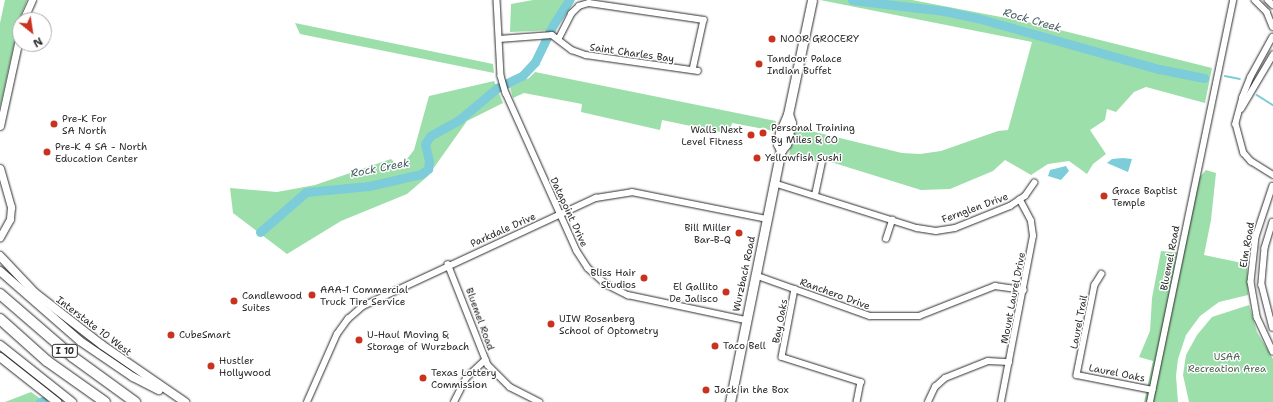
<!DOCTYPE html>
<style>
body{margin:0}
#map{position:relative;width:1273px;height:402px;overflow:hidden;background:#fff;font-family:"Shantell Sans",sans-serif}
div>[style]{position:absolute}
.green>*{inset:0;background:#9cdfaa}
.water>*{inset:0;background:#7dccd9}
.stream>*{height:1.5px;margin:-0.75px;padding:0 0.75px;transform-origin:0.75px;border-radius:0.75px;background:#7dccd9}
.river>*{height:9px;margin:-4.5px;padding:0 4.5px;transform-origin:4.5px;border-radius:4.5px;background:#7dccd9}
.roads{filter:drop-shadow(0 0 1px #2b2b2b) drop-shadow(0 0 1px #2b2b2b)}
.minor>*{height:5.5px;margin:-2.75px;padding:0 2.75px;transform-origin:2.75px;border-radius:2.75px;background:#fff}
.tertiary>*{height:7px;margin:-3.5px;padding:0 3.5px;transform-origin:3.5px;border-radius:3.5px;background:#fff}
.secondary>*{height:8px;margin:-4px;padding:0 4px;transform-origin:4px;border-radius:4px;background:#fff}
.primary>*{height:9px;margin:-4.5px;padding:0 4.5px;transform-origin:4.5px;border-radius:4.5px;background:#fff}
.motorway>*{height:10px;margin:-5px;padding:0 5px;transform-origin:5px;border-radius:5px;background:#fff}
.dots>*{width:11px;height:11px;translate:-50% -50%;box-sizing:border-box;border:2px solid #fff;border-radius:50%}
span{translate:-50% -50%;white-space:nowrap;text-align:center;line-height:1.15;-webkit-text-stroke:3px #fff;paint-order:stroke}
.shield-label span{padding:1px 3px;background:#fff;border:1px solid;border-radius:3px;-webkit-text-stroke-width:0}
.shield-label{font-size:9px;color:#2b2b2b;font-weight:700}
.poi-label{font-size:10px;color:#2b2b2b}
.left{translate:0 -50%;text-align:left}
.right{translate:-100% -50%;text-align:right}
.street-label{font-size:10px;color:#2b2b2b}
.park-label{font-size:10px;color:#4d6151}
.water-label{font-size:11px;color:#445b5f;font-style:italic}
.north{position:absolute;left:12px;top:12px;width:40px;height:40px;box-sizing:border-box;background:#fff;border:1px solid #aaa;border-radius:50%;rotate:150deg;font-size:11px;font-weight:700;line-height:16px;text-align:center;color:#2b2b2b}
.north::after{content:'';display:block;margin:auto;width:14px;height:18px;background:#c8321e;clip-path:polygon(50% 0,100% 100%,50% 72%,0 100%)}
</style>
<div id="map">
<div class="green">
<div style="clip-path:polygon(5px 0,27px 0,20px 17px,0 107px,0 23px)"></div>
<div style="clip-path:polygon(533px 0,575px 0,555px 30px,510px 32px,511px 4px)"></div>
<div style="clip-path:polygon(820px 0,912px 0,1032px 23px,1212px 68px,1205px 103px,1146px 87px,1134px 92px,1116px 112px,1107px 109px,1105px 120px,1090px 130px,1106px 154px,1093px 164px,1087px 174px,1069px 161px,1048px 164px,1031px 175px,1005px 160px,993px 171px,950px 189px,921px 190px,818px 158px,817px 162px,789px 156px,794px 127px,902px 153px,920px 154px,941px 151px,998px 131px,1008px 130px,1032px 42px)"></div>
<div style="clip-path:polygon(295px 23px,493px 64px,494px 73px,300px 34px)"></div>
<div style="clip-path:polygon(535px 72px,776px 121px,774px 131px,732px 123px,729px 134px,662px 120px,660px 130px,581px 112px,582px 104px,524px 93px,513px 98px,510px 87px,529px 78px)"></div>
<div style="clip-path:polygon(494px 81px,503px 103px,467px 121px,428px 176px,407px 194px,341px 221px,287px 254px,233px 213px,230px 188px,277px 192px,315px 185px,391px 159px,400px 168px,414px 150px,429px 96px)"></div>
<div style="clip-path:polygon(1206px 170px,1216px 173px,1211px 220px,1204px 255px,1247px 264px,1248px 295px,1219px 302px,1200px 316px,1186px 335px,1178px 359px,1176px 376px,1178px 402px,1144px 402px,1153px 361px,1139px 357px,1150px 331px,1152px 298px,1161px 251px,1182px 253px,1198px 179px)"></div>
<div style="clip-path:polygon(1249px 305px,1257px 332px,1273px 359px,1273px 402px,1189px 402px,1183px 375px,1186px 355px,1197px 335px,1212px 317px)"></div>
<div style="clip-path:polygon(31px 392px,45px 402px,5px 402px)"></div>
</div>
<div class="water">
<div style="clip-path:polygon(1123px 158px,1132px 159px,1128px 172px,1107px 163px,1112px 159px)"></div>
<div style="clip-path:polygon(1066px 166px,1069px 171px,1061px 180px,1048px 176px,1050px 170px)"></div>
</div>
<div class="stream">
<div style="left:1225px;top:76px;width:15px;rotate:11deg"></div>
<div style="left:1257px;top:95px;width:19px;rotate:32deg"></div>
</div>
<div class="river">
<div style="left:852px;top:0;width:93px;rotate:6.8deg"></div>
<div style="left:944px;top:11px;width:34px;rotate:12deg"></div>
<div style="left:977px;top:18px;width:189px;rotate:15.7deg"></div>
<div style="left:1159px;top:69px;width:46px;rotate:11.3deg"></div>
<div style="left:260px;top:232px;width:61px;rotate:-41deg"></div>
<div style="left:306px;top:192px;width:63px;rotate:-5.4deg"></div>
<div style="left:369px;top:186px;width:53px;rotate:-13deg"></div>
<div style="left:421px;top:174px;width:9px;rotate:-36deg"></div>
<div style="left:428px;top:169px;width:8px;rotate:-83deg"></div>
<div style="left:429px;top:161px;width:17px;rotate:-103deg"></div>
<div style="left:425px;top:144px;width:9px;rotate:-58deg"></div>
<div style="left:430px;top:136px;width:33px;rotate:-29deg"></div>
<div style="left:459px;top:120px;width:50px;rotate:-40.1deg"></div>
<div style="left:497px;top:88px;width:28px;rotate:-26deg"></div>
<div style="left:522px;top:76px;width:19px;rotate:-47deg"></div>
<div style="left:535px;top:62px;width:41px;rotate:-64.1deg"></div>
<div style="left:553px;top:25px;width:30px;rotate:-57deg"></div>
<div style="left:40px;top:402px;width:3px;rotate:-18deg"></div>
</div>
<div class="roads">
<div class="minor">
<div style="left:497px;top:0;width:76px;rotate:87deg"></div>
<div style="left:501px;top:76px;width:18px;rotate:74deg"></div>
<div style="left:506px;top:93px;width:173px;rotate:65.8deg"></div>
<div style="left:577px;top:251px;width:20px;rotate:57deg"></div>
<div style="left:588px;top:268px;width:24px;rotate:42deg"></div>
<div style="left:606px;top:284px;width:25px;rotate:27deg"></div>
<div style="left:628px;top:295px;width:121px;rotate:12deg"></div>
<div style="left:1255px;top:0;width:17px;rotate:45deg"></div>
<div style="left:1267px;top:12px;width:16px;rotate:68deg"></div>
<div style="left:1268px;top:0;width:7px;rotate:45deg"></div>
<div style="left:1273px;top:37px;width:46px;rotate:118.8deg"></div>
<div style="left:1251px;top:77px;width:22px;rotate:112deg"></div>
<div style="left:1243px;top:97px;width:28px;rotate:105deg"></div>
<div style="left:1236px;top:124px;width:30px;rotate:75deg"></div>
<div style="left:1244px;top:153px;width:11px;rotate:49deg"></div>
<div style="left:1251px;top:161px;width:26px;rotate:32deg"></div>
<div style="left:559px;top:38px;width:27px;rotate:-63deg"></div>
<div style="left:571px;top:14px;width:11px;rotate:-45deg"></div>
<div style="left:579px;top:6px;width:10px;rotate:-17deg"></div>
<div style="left:589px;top:3px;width:116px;rotate:8.4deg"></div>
<div style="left:704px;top:20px;width:51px;rotate:102.4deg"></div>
<div style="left:499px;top:39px;width:53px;rotate:-4.3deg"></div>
<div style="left:552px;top:35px;width:25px;rotate:37deg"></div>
<div style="left:572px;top:50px;width:15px;rotate:20deg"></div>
<div style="left:586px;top:55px;width:113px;rotate:8.1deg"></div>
<div style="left:1241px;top:109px;width:63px;rotate:-59.3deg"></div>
<div style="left:774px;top:183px;width:150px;rotate:17.5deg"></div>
<div style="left:917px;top:228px;width:19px;rotate:9deg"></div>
<div style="left:936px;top:231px;width:19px;rotate:-9deg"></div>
<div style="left:955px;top:228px;width:59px;rotate:-21.8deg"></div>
<div style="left:1010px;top:206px;width:18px;rotate:-34deg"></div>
<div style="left:1025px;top:196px;width:16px;rotate:-55deg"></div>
<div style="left:1273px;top:186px;width:54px;rotate:108.4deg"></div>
<div style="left:1256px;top:237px;width:45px;rotate:96.3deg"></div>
<div style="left:1251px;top:282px;width:36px;rotate:80deg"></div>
<div style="left:1257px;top:317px;width:38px;rotate:65deg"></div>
<div style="left:815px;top:195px;width:35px;rotate:-78deg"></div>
<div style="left:1273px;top:222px;width:27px;rotate:107deg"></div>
<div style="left:1265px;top:248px;width:37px;rotate:95deg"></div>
<div style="left:1262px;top:285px;width:44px;rotate:75.7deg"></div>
<div style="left:886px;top:239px;width:20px;rotate:-72deg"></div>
<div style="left:448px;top:264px;width:109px;rotate:68.4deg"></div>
<div style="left:488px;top:365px;width:31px;rotate:45deg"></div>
<div style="left:510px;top:387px;width:33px;rotate:27deg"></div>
<div style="left:1102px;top:274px;width:13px;rotate:122deg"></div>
<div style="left:1095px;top:285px;width:92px;rotate:101.3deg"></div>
<div style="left:1077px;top:375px;width:77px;rotate:11.2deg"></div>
<div style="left:755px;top:275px;width:122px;rotate:19.6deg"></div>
<div style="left:870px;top:316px;width:49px"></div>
<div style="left:919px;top:316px;width:82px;rotate:-21.5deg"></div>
<div style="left:995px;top:286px;width:29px;rotate:8deg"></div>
<div style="left:795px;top:289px;width:69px;rotate:100.8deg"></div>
<div style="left:782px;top:357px;width:83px;rotate:17.6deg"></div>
<div style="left:861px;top:382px;width:20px;rotate:101deg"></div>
<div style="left:307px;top:402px;width:74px;rotate:-66.2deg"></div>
<div style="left:337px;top:334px;width:19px;rotate:-54deg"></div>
<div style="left:348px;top:319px;width:20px;rotate:-41deg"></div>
<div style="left:363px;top:306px;width:257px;rotate:-24.9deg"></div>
<div style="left:596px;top:198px;width:36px;rotate:-9deg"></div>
<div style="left:632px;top:192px;width:138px;rotate:11.3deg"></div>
<div style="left:454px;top:402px;width:28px;rotate:-63deg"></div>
<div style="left:467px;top:377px;width:25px;rotate:-43deg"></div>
<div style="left:928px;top:402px;width:17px;rotate:-65deg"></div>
<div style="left:935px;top:387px;width:13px;rotate:-42deg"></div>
<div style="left:945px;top:378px;width:46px;rotate:-21.6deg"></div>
<div style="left:988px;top:361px;width:21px;rotate:3deg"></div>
<div style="left:1001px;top:402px;width:169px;rotate:-79.1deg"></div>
<div style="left:1033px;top:236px;width:15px;rotate:-98deg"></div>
<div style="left:1031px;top:221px;width:24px;rotate:-118deg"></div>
<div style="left:1150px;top:402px;width:410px;rotate:-78.3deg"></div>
</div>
<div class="tertiary">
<div style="left:23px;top:20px;width:22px;rotate:-66deg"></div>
<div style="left:0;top:126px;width:94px;rotate:-77.7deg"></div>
<div style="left:0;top:168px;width:41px;rotate:74.2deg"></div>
<div style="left:11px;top:207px;width:12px;rotate:95deg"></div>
<div style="left:10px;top:219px;width:21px;rotate:119deg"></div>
</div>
<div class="secondary">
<div style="left:0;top:256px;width:51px;rotate:46.6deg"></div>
<div style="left:35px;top:293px;width:85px;rotate:37.8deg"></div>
<div style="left:102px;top:345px;width:101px;rotate:34.5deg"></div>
<div style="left:0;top:271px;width:106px;rotate:41.2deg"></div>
<div style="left:80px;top:341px;width:64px;rotate:34.2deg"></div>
<div style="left:133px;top:377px;width:29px;rotate:27deg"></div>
<div style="left:0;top:345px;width:92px;rotate:38.4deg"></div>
<div style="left:0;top:357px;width:73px;rotate:38.3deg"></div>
</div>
<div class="primary">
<div style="left:781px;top:150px;width:7px;rotate:-117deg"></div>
<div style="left:778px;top:144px;width:11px;rotate:-80deg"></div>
<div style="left:780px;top:133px;width:21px;rotate:-67deg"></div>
<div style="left:788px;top:114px;width:116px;rotate:-78.1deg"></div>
<div style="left:730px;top:402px;width:257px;rotate:-78.6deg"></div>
<div style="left:781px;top:150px;width:8px;rotate:-50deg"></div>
<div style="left:786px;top:144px;width:22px;rotate:-77deg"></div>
<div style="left:791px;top:123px;width:9px;rotate:-108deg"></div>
</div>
<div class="motorway">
<div style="left:0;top:294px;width:96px;rotate:40.8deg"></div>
<div style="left:73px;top:357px;width:77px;rotate:36deg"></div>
<div style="left:0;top:319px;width:63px;rotate:41.8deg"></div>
<div style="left:47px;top:361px;width:71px;rotate:35.3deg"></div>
</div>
</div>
<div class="dots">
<div style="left:772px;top:39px;background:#c8321e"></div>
<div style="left:759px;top:64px;background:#c8321e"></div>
<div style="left:54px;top:124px;background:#c8321e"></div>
<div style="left:763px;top:133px;background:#c8321e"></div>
<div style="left:751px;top:135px;background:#c8321e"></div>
<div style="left:47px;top:152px;background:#c8321e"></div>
<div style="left:757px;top:158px;background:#c8321e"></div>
<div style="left:1104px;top:196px;background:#c8321e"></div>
<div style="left:739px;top:233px;background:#c8321e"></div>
<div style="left:644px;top:278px;background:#c8321e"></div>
<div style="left:726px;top:292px;background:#c8321e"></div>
<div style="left:312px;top:295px;background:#c8321e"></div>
<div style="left:234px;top:301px;background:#c8321e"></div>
<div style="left:551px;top:324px;background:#c8321e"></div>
<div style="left:171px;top:335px;background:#c8321e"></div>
<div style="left:359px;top:340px;background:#c8321e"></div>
<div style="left:715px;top:346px;background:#c8321e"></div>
<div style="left:211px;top:366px;background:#c8321e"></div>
<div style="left:423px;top:378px;background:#c8321e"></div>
<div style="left:706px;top:390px;background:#c8321e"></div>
</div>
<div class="shield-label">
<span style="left:65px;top:351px">I 10</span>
</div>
<div class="poi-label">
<span class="left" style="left:780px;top:39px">NOOR GROCERY</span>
<span class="left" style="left:767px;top:64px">Tandoor Palace<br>Indian Buffet</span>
<span class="left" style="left:62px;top:124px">Pre-K For<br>SA North</span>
<span class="left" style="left:771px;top:133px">Personal Training<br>By Miles &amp; CO</span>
<span class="right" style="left:743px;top:135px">Walls Next<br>Level Fitness</span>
<span class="left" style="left:55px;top:152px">Pre-K 4 SA - North<br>Education Center</span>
<span class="left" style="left:765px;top:158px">Yellowfish Sushi</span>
<span class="left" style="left:1112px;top:196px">Grace Baptist<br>Temple</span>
<span class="right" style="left:731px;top:233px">Bill Miller<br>Bar-B-Q</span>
<span class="right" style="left:636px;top:278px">Bliss Hair<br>Studios</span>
<span class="right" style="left:718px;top:292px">El Gallito<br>De Jalisco</span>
<span class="left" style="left:320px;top:295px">AAA-1 Commercial<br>Truck Tire Service</span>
<span class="left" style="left:242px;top:301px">Candlewood<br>Suites</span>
<span class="left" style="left:559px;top:324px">UIW Rosenberg<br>School of Optometry</span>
<span class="left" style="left:367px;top:340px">U-Haul Moving &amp;<br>Storage of Wurzbach</span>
<span class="left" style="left:179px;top:335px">CubeSmart</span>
<span class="left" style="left:723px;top:346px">Taco Bell</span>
<span class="left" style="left:219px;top:366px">Hustler<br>Hollywood</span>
<span class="left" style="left:431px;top:378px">Texas Lottery<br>Commission</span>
<span class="left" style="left:714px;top:390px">Jack in the Box</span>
</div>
<div class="street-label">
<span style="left:632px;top:53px;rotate:8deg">Saint Charles Bay</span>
<span style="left:975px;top:208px;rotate:-20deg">Fernglen Drive</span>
<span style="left:569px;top:212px;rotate:65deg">Datapoint Drive</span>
<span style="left:503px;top:230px;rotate:-24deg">Parkdale Drive</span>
<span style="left:1247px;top:245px;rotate:-80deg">Elm Road</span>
<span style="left:1170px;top:258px;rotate:-79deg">Bluemel Road</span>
<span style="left:744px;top:274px;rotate:-78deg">Wurzbach Road</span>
<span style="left:835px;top:294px;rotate:20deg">Ranchero Drive</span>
<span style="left:1013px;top:298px;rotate:-79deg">Mount Laurel Drive</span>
<span style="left:480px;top:319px;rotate:70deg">Bluemel Road</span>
<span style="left:780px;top:321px;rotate:-79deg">Bay Oaks</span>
<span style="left:1079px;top:322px;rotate:-79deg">Laurel Trail</span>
<span style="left:94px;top:326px;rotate:37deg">Interstate 10 West</span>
<span style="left:1117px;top:373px;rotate:11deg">Laurel Oaks</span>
</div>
<div class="park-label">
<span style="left:1227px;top:362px">USAA<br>Recreation Area</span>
</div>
<div class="water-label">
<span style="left:1032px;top:21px;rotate:16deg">Rock Creek</span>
<span style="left:380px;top:169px;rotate:-11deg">Rock Creek</span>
</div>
<div class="north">N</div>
</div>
